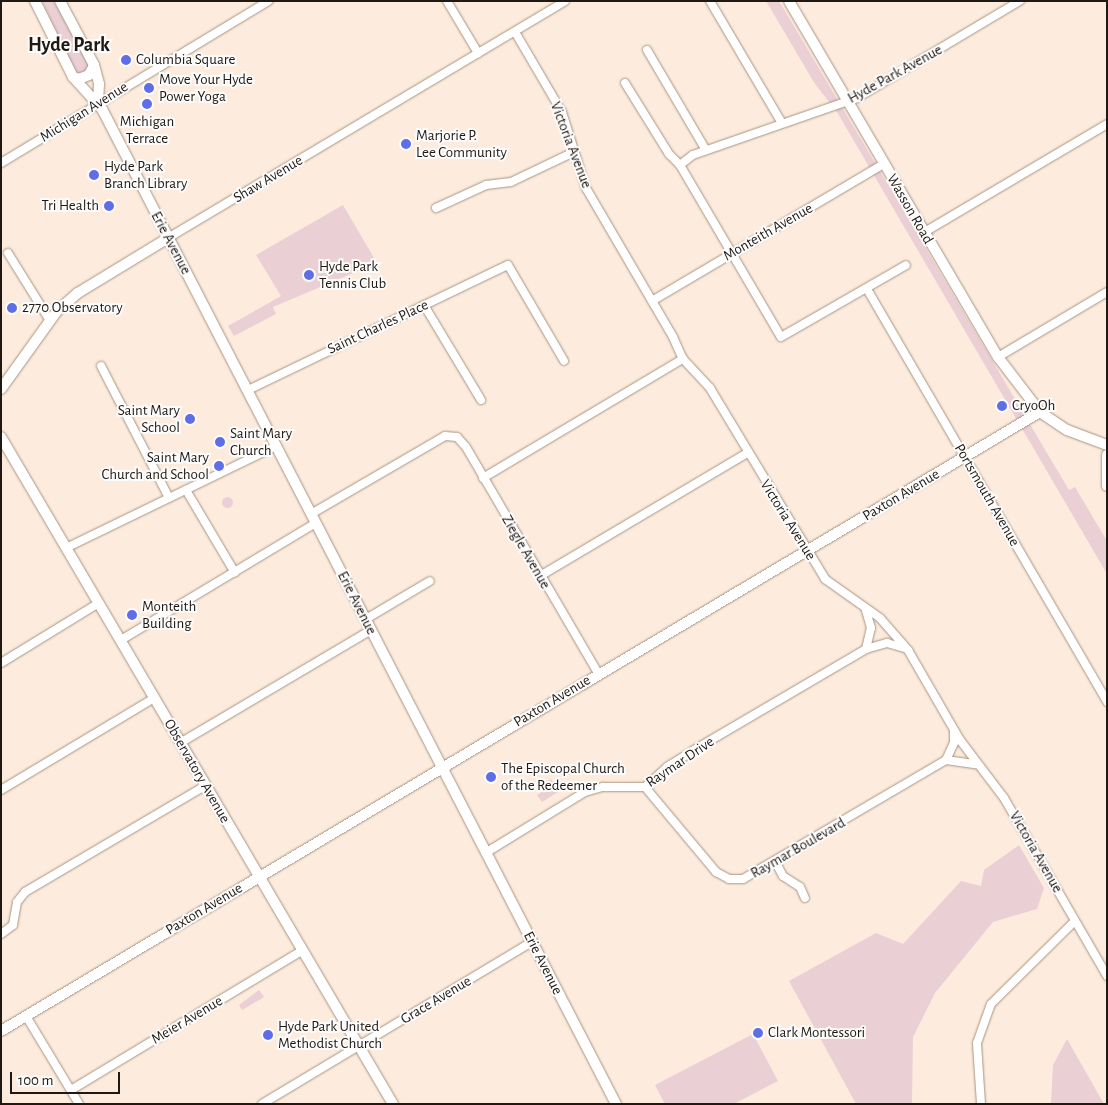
<!DOCTYPE html>
<style>
body{margin:0}
#map{position:relative;width:1108px;height:1105px;overflow:hidden;background:#fdecdd;font-family:"Alegreya Sans",sans-serif}
div>[style]{position:absolute}
.green>*{inset:0;background:#eacfd5}
.round{border-radius:50%}
.roads{filter:drop-shadow(0 0 1px #a79483) drop-shadow(0 0 1px #a79483)}
.minor>*{height:8px;margin:-4px;padding:0 4px;transform-origin:4px;border-radius:4px;background:#fff}
.tertiary>*{height:10px;margin:-5px;padding:0 5px;transform-origin:5px;border-radius:5px;background:#fff}
.dots>*{width:14px;height:14px;translate:-50% -50%;box-sizing:border-box;border:2px solid #fcfcfc;border-radius:50%}
span{translate:-50% -50%;white-space:nowrap;text-align:center;line-height:1.15;-webkit-text-stroke:4px #fcfcfc;paint-order:stroke}
.poi-label{font-size:15px;color:#201913}
.left{translate:0 -50%;text-align:left}
.right{translate:-100% -50%;text-align:right}
.street-label{font-size:15px;color:#201913}
.district-label{font-size:20px;color:#201913;font-weight:700}
.frame{position:absolute;inset:0;border:2px solid #201913;pointer-events:none}
.scale{position:absolute;left:10px;top:1072px;width:110px;height:22px;box-sizing:border-box;border:2px solid #201913;border-top:0;padding-left:6px;font-size:15px;line-height:18px;white-space:nowrap;color:#201913;-webkit-text-stroke:4px #fcfcfc;paint-order:stroke}
</style>
<div id="map">
<div class="green">
<div style="clip-path:polygon(42px 1px,55px 1px,89px 66px,81px 75px,75px 71px)"></div>
<div style="clip-path:polygon(766px 1px,779px 1px,1069px 490px,1075px 487px,1107px 541px,1107px 574px,837px 112px,815px 84px)"></div>
<div style="clip-path:polygon(343px 205px,377px 263px,273px 307px,276px 314px,234px 336px,228px 326px,281px 296px,256px 255px)"></div>
<div class="round" style="left:221.5px;top:496.5px;width:11px;height:11px"></div>
<div style="clip-path:polygon(551px 779px,558px 792px,542px 802px,537px 795px,550px 787px,547px 782px)"></div>
<div style="clip-path:polygon(1019px 845px,1044px 888px,1037px 909px,993px 922px,935px 993px,913px 1037px,912px 1104px,856px 1104px,789px 981px,876px 933px,903px 944px,961px 881px,981px 886px,984px 870px)"></div>
<div style="clip-path:polygon(259px 990px,264px 997px,242px 1010px,239px 1005px)"></div>
<div style="clip-path:polygon(753px 1034px,778px 1081px,734px 1104px,665px 1104px,655px 1085px)"></div>
<div style="clip-path:polygon(1067px 1039px,1104px 1104px,1051px 1104px,1053px 1065px)"></div>
</div>
<div class="roads">
<div class="minor">
<div style="left:447px;top:1px;width:61px;rotate:59.2deg"></div>
<div style="left:710px;top:1px;width:142px;rotate:59.5deg"></div>
<div style="left:515px;top:32px;width:93px;rotate:59.6deg"></div>
<div style="left:562px;top:112px;width:80px;rotate:72.5deg"></div>
<div style="left:586px;top:188px;width:173px;rotate:59.7deg"></div>
<div style="left:673px;top:337px;width:24px;rotate:66deg"></div>
<div style="left:683px;top:359px;width:40px;rotate:47deg"></div>
<div style="left:710px;top:388px;width:223px;rotate:58.9deg"></div>
<div style="left:825px;top:579px;width:67px;rotate:35.3deg"></div>
<div style="left:880px;top:618px;width:43px;rotate:48.8deg"></div>
<div style="left:908px;top:650px;width:104px;rotate:60deg"></div>
<div style="left:960px;top:740px;width:73px;rotate:52.8deg"></div>
<div style="left:1004px;top:798px;width:206px;rotate:59.9deg"></div>
<div style="left:647px;top:50px;width:116px;rotate:59.5deg"></div>
<div style="left:625px;top:83px;width:84px;rotate:58.2deg"></div>
<div style="left:669px;top:154px;width:16px;rotate:45deg"></div>
<div style="left:680px;top:165px;width:199px;rotate:59.6deg"></div>
<div style="left:781px;top:337px;width:144px;rotate:-29.9deg"></div>
<div style="left:1px;top:163px;width:313px;rotate:-31.2deg"></div>
<div style="left:680px;top:165px;width:16px;rotate:-38deg"></div>
<div style="left:693px;top:155px;width:174px;rotate:-19.2deg"></div>
<div style="left:857px;top:98px;width:190px;rotate:-30.8deg"></div>
<div style="left:436px;top:208px;width:55px;rotate:-24.7deg"></div>
<div style="left:486px;top:185px;width:25px;rotate:-7deg"></div>
<div style="left:511px;top:182px;width:70px;rotate:-25.5deg"></div>
<div style="left:923px;top:233px;width:214px;rotate:-30.6deg"></div>
<div style="left:168px;top:238px;width:462px;rotate:-30.8deg"></div>
<div style="left:8px;top:253px;width:78px;rotate:58.2deg"></div>
<div style="left:867px;top:289px;width:478px;rotate:59.8deg"></div>
<div style="left:652px;top:301px;width:269px;rotate:-30.6deg"></div>
<div style="left:424px;top:305px;width:111px;rotate:59deg"></div>
<div style="left:998px;top:357px;width:127px;rotate:-30.8deg"></div>
<div style="left:101px;top:366px;width:148px;rotate:62.7deg"></div>
<div style="left:248px;top:390px;width:288px;rotate:-25.7deg"></div>
<div style="left:508px;top:265px;width:111px;rotate:59.7deg"></div>
<div style="left:483px;top:478px;width:233px;rotate:-30.8deg"></div>
<div style="left:186px;top:490px;width:96px;rotate:59.4deg"></div>
<div style="left:311px;top:514px;width:155px;rotate:-30.2deg"></div>
<div style="left:445px;top:436px;width:12px;rotate:5deg"></div>
<div style="left:457px;top:437px;width:13px;rotate:48deg"></div>
<div style="left:466px;top:447px;width:262px;rotate:59.7deg"></div>
<div style="left:66px;top:548px;width:233px;rotate:-25.9deg"></div>
<div style="left:540px;top:576px;width:241px;rotate:-30.7deg"></div>
<div style="left:366px;top:619px;width:74px;rotate:-30.7deg"></div>
<div style="left:121px;top:640px;width:227px;rotate:-31deg"></div>
<div style="left:866px;top:649px;width:22px;rotate:-77deg"></div>
<div style="left:871px;top:628px;width:19px;rotate:-106deg"></div>
<div style="left:1px;top:663px;width:115px;rotate:-31.5deg"></div>
<div style="left:180px;top:743px;width:222px;rotate:-30.6deg"></div>
<div style="left:946px;top:760px;width:30px;rotate:8deg"></div>
<div style="left:645px;top:787px;width:111px;rotate:50.1deg"></div>
<div style="left:716px;top:872px;width:15px;rotate:28deg"></div>
<div style="left:729px;top:879px;width:14px"></div>
<div style="left:743px;top:879px;width:235px;rotate:-30.4deg"></div>
<div style="left:946px;top:760px;width:19px;rotate:-65deg"></div>
<div style="left:954px;top:743px;width:12px;rotate:-90deg"></div>
<div style="left:1px;top:790px;width:179px;rotate:-31deg"></div>
<div style="left:487px;top:852px;width:115px;rotate:-31.5deg"></div>
<div style="left:585px;top:792px;width:19px;rotate:-16deg"></div>
<div style="left:603px;top:787px;width:42px"></div>
<div style="left:645px;top:787px;width:30px;rotate:-42deg"></div>
<div style="left:667px;top:767px;width:32px;rotate:-32deg"></div>
<div style="left:694px;top:750px;width:199px;rotate:-30.4deg"></div>
<div style="left:866px;top:649px;width:22px;rotate:-16deg"></div>
<div style="left:887px;top:643px;width:19px;rotate:16deg"></div>
<div style="left:775px;top:861px;width:17px;rotate:62deg"></div>
<div style="left:783px;top:876px;width:20px;rotate:33deg"></div>
<div style="left:800px;top:887px;width:12px;rotate:66deg"></div>
<div style="left:1px;top:934px;width:15px;rotate:-37deg"></div>
<div style="left:13px;top:925px;width:23px;rotate:-80deg"></div>
<div style="left:17px;top:902px;width:13px;rotate:-51deg"></div>
<div style="left:25px;top:892px;width:209px;rotate:-30.5deg"></div>
<div style="left:26px;top:1016px;width:103px;rotate:58.9deg"></div>
<div style="left:71px;top:1090px;width:271px;rotate:-31.1deg"></div>
<div style="left:262px;top:1104px;width:315px;rotate:-31deg"></div>
<div style="left:981px;top:1104px;width:61px;rotate:-93.8deg"></div>
<div style="left:977px;top:1043px;width:41px;rotate:-70.3deg"></div>
<div style="left:991px;top:1004px;width:118px;rotate:-44.7deg"></div>
</div>
<div class="tertiary">
<div style="left:35px;top:1px;width:85px;rotate:63.4deg"></div>
<div style="left:73px;top:77px;width:43px;rotate:47.8deg"></div>
<div style="left:102px;top:109px;width:1120px;rotate:62.68deg"></div>
<div style="left:60px;top:1px;width:72px;rotate:62deg"></div>
<div style="left:94px;top:65px;width:20px;rotate:75deg"></div>
<div style="left:99px;top:84px;width:19px;rotate:93deg"></div>
<div style="left:789px;top:1px;width:413px;rotate:59.6deg"></div>
<div style="left:998px;top:357px;width:69px;rotate:52.6deg"></div>
<div style="left:1040px;top:412px;width:32px;rotate:34deg"></div>
<div style="left:1067px;top:430px;width:43px;rotate:20.6deg"></div>
<div style="left:73px;top:77px;width:6px;rotate:18deg"></div>
<div style="left:79px;top:79px;width:11px;rotate:-22deg"></div>
<div style="left:89px;top:75px;width:11px;rotate:-63deg"></div>
<div style="left:1px;top:389px;width:96px;rotate:-54.3deg"></div>
<div style="left:57px;top:311px;width:28px;rotate:-41deg"></div>
<div style="left:78px;top:293px;width:105px;rotate:-31.4deg"></div>
<div style="left:1px;top:437px;width:774px;rotate:59.56deg"></div>
<div style="left:1107px;top:455px;width:31px;rotate:90deg"></div>
<div style="left:1px;top:1031px;width:1209px;rotate:-30.79deg"></div>
</div>
</div>
<div class="dots">
<div style="left:126px;top:60px;background:#5f6ee6"></div>
<div style="left:149px;top:88px;background:#5f6ee6"></div>
<div style="left:147px;top:104px;background:#5f6ee6"></div>
<div style="left:406px;top:144px;background:#5f6ee6"></div>
<div style="left:94px;top:175px;background:#5f6ee6"></div>
<div style="left:109px;top:206px;background:#5f6ee6"></div>
<div style="left:309px;top:275px;background:#5f6ee6"></div>
<div style="left:12px;top:308px;background:#5f6ee6"></div>
<div style="left:1002px;top:406px;background:#5f6ee6"></div>
<div style="left:190px;top:419px;background:#5f6ee6"></div>
<div style="left:220px;top:442px;background:#5f6ee6"></div>
<div style="left:219px;top:466px;background:#5f6ee6"></div>
<div style="left:132px;top:615px;background:#5f6ee6"></div>
<div style="left:491px;top:777px;background:#5f6ee6"></div>
<div style="left:758px;top:1033px;background:#5f6ee6"></div>
<div style="left:268px;top:1035px;background:#5f6ee6"></div>
</div>
<div class="poi-label">
<span class="left" style="left:136px;top:60px">Columbia Square</span>
<span class="left" style="left:159px;top:88px">Move Your Hyde<br>Power Yoga</span>
<span style="left:147px;top:130px">Michigan<br>Terrace</span>
<span class="left" style="left:416px;top:144px">Marjorie P.<br>Lee Community</span>
<span class="left" style="left:104px;top:175px">Hyde Park<br>Branch Library</span>
<span class="right" style="left:99px;top:206px">Tri Health</span>
<span class="left" style="left:319px;top:275px">Hyde Park<br>Tennis Club</span>
<span class="left" style="left:22px;top:308px">2770 Observatory</span>
<span class="left" style="left:1012px;top:406px">CryoOh</span>
<span class="right" style="left:180px;top:419px">Saint Mary<br>School</span>
<span class="left" style="left:230px;top:442px">Saint Mary<br>Church</span>
<span class="right" style="left:209px;top:466px">Saint Mary<br>Church and School</span>
<span class="left" style="left:142px;top:615px">Monteith<br>Building</span>
<span class="left" style="left:501px;top:777px">The Episcopal Church<br>of the Redeemer</span>
<span class="left" style="left:278px;top:1035px">Hyde Park United<br>Methodist Church</span>
<span class="left" style="left:768px;top:1033px">Clark Montessori</span>
</div>
<div class="street-label">
<span style="left:895px;top:74px;rotate:-29deg">Hyde Park Avenue</span>
<span style="left:84px;top:112px;rotate:-32deg">Michigan Avenue</span>
<span style="left:571px;top:145px;rotate:69deg">Victoria Avenue</span>
<span style="left:268px;top:179px;rotate:-31deg">Shaw Avenue</span>
<span style="left:910px;top:209px;rotate:60deg">Wasson Road</span>
<span style="left:768px;top:232px;rotate:-30deg">Monteith Avenue</span>
<span style="left:171px;top:243px;rotate:62deg">Erie Avenue</span>
<span style="left:378px;top:327px;rotate:-25deg">Saint Charles Place</span>
<span style="left:901px;top:495px;rotate:-31deg">Paxton Avenue</span>
<span style="left:987px;top:495px;rotate:60deg">Portsmouth Avenue</span>
<span style="left:788px;top:520px;rotate:58deg">Victoria Avenue</span>
<span style="left:526px;top:552px;rotate:60deg">Ziegle Avenue</span>
<span style="left:357px;top:603px;rotate:63deg">Erie Avenue</span>
<span style="left:552px;top:701px;rotate:-31deg">Paxton Avenue</span>
<span style="left:680px;top:762px;rotate:-34deg">Raymar Drive</span>
<span style="left:197px;top:771px;rotate:60deg">Observatory Avenue</span>
<span style="left:798px;top:848px;rotate:-30deg">Raymar Boulevard</span>
<span style="left:1036px;top:852px;rotate:60deg">Victoria Avenue</span>
<span style="left:204px;top:909px;rotate:-31deg">Paxton Avenue</span>
<span style="left:543px;top:963px;rotate:63deg">Erie Avenue</span>
<span style="left:436px;top:1000px;rotate:-31deg">Grace Avenue</span>
<span style="left:187px;top:1020px;rotate:-31deg">Meier Avenue</span>
</div>
<div class="district-label">
<span style="left:69px;top:45px">Hyde Park</span>
</div>
<div class="frame"></div>
<div class="scale">100 m</div>
</div>
